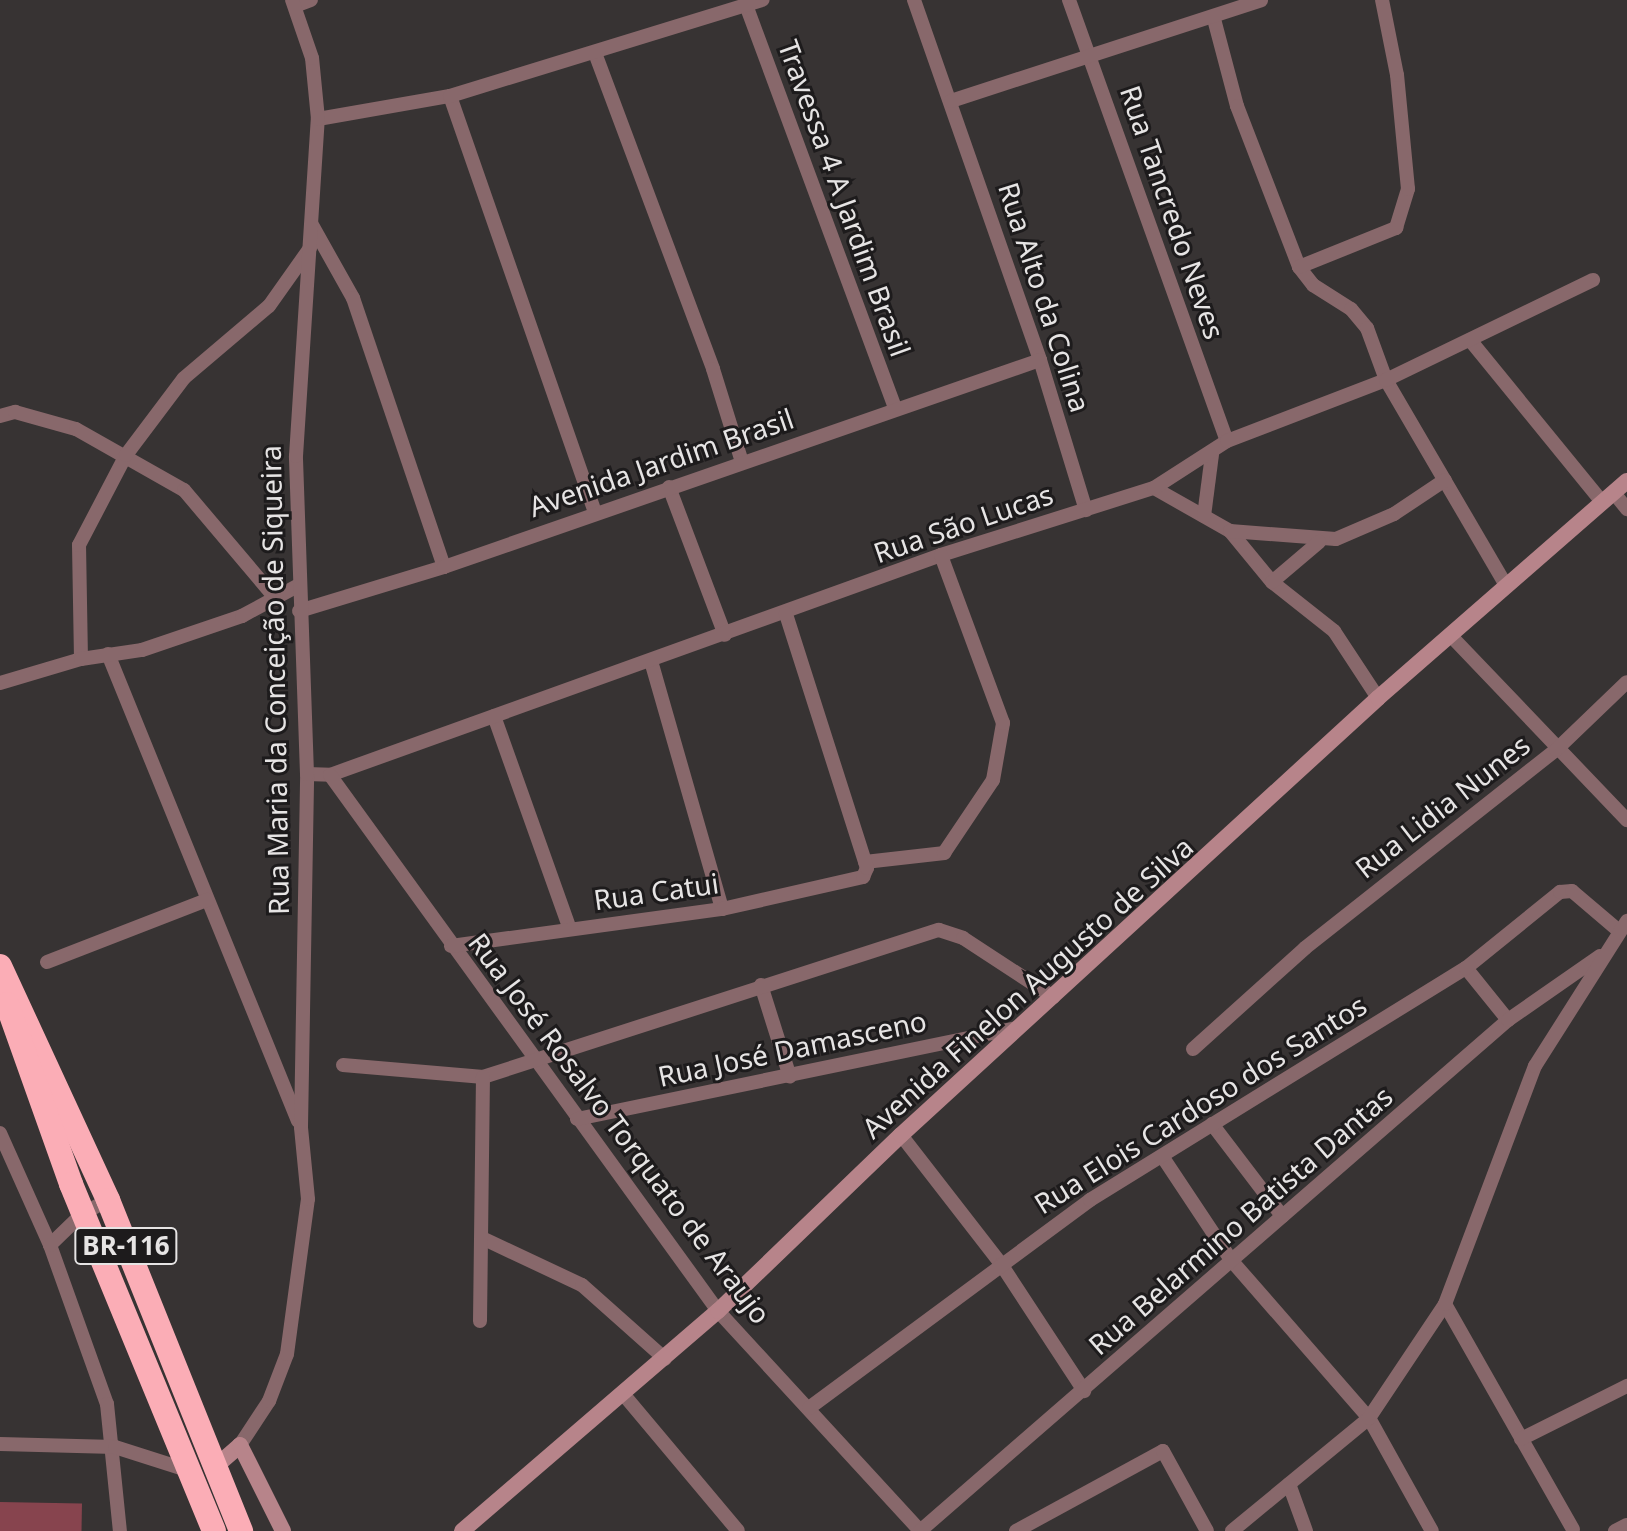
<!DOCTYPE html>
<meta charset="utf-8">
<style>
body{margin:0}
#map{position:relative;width:1627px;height:1531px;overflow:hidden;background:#373333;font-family:"Noto Sans",sans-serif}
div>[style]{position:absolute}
.building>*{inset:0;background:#87444e;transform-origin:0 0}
.street>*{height:14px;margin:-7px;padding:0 7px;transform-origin:7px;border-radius:7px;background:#88686b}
.secondary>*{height:16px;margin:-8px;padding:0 8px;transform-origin:8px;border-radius:8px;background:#b7848a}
.highway>*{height:24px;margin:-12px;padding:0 12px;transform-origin:12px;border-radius:12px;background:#fbadb6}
span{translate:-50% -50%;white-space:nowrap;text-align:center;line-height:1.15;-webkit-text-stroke:6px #1d1b1c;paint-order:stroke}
.shield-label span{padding:2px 6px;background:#1d1b1c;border:2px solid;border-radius:6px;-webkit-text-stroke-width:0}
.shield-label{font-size:26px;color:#e6e4e4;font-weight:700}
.street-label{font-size:28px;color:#e6e4e4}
</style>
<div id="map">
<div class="building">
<div style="left:0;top:1502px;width:82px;height:29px;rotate:1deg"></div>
</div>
<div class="street">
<div style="left:914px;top:0;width:381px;rotate:70.7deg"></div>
<div style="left:1040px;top:360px;width:157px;rotate:73deg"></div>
<div style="left:1069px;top:0;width:468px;rotate:70.3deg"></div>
<div style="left:746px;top:5px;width:430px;rotate:69.7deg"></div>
<div style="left:295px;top:6px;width:17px;rotate:-21deg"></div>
<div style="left:1214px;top:19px;width:90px;rotate:75.2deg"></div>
<div style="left:1237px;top:106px;width:173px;rotate:68.9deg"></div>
<div style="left:1299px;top:267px;width:23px;rotate:52deg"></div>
<div style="left:1313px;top:285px;width:45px;rotate:32.3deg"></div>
<div style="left:1351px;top:309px;width:25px;rotate:50deg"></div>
<div style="left:1367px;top:328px;width:55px;rotate:69.9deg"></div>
<div style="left:1386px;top:380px;width:236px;rotate:59.7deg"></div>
<div style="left:595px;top:53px;width:337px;rotate:69.5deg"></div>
<div style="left:713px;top:369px;width:94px;rotate:72.7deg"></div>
<div style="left:450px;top:96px;width:441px;rotate:70.8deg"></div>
<div style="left:951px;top:101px;width:326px;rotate:-18deg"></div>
<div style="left:318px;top:119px;width:134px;rotate:-9.9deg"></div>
<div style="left:450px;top:96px;width:327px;rotate:-17.1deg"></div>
<div style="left:312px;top:225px;width:84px;rotate:60.7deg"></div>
<div style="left:353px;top:298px;width:284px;rotate:71.3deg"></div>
<div style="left:1299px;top:267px;width:105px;rotate:-21.9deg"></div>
<div style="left:1396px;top:228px;width:41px;rotate:-72.9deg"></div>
<div style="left:1408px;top:189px;width:115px;rotate:-95.5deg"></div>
<div style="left:1397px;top:75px;width:76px;rotate:-101.3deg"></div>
<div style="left:1470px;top:340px;width:210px;rotate:50.8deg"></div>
<div style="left:0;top:416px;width:16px;rotate:-15deg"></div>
<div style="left:15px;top:412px;width:63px;rotate:15.6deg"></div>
<div style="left:76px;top:429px;width:124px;rotate:29.5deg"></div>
<div style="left:184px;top:490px;width:144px;rotate:49.8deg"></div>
<div style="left:669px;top:487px;width:158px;rotate:69.3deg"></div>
<div style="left:1154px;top:488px;width:87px;rotate:29.5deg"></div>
<div style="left:1230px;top:531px;width:66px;rotate:50.5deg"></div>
<div style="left:1272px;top:582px;width:79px;rotate:38.3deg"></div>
<div style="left:1334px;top:631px;width:80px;rotate:56.7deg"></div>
<div style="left:1614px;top:493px;width:21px;rotate:51deg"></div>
<div style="left:1204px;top:516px;width:63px;rotate:-82.6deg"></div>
<div style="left:1230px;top:531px;width:106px;rotate:4.3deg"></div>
<div style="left:1336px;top:539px;width:63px;rotate:-23.3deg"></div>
<div style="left:1394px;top:514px;width:61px;rotate:-33.7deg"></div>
<div style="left:1272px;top:582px;width:62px;rotate:-40.4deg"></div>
<div style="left:299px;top:611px;width:152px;rotate:-16.9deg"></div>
<div style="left:444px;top:567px;width:631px;rotate:-19.15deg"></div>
<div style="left:1451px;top:636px;width:255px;rotate:46.3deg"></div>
<div style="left:108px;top:654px;width:504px;rotate:67.86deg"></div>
<div style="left:81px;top:659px;width:114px;rotate:-91deg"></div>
<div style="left:79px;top:545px;width:102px;rotate:-62.4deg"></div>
<div style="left:126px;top:455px;width:96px;rotate:-53deg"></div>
<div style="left:184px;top:378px;width:111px;rotate:-40.3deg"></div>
<div style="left:269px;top:306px;width:71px;rotate:-54.7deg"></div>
<div style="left:651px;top:661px;width:258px;rotate:74deg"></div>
<div style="left:0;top:683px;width:84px;rotate:-16.5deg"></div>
<div style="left:81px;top:659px;width:62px;rotate:-8.4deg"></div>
<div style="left:142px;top:650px;width:106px;rotate:-18.8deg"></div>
<div style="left:242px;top:616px;width:65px;rotate:-28.5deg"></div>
<div style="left:494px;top:716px;width:226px;rotate:70.4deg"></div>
<div style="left:307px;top:774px;width:23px;rotate:2deg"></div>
<div style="left:330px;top:775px;width:649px;rotate:-19.8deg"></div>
<div style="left:941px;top:555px;width:223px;rotate:-17.5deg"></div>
<div style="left:1154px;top:488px;width:87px;rotate:-32.8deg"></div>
<div style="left:1227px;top:441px;width:170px;rotate:-21deg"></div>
<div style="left:1386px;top:380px;width:230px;rotate:-25.8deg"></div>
<div style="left:330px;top:775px;width:662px;rotate:54.1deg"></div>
<div style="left:718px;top:1311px;width:299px;rotate:47.4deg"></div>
<div style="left:865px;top:862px;width:80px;rotate:-6.5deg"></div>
<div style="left:944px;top:853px;width:88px;rotate:-56.1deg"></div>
<div style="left:993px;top:780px;width:58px;rotate:-80deg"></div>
<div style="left:1003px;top:723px;width:179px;rotate:-110.3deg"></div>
<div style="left:451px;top:946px;width:274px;rotate:-7.8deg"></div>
<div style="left:722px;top:909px;width:145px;rotate:-12.8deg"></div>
<div style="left:863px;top:877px;width:10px;rotate:-66deg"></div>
<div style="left:867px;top:868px;width:267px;rotate:-107.7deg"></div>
<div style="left:47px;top:962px;width:172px;rotate:-21.2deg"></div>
<div style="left:1466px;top:968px;width:67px;rotate:51.1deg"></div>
<div style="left:761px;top:985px;width:96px;rotate:72.5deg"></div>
<div style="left:1193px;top:1049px;width:151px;rotate:-42deg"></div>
<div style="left:1305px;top:948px;width:320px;rotate:-38.3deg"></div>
<div style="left:1556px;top:750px;width:98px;rotate:-43.8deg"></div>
<div style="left:343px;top:1065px;width:141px;rotate:4.9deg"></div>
<div style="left:483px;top:1077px;width:479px;rotate:-17.9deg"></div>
<div style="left:939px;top:930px;width:25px;rotate:18deg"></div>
<div style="left:963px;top:938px;width:108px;rotate:33.2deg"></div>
<div style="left:577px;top:1119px;width:450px;rotate:-11.7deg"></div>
<div style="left:1212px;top:1124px;width:116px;rotate:52.7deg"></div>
<div style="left:0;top:1133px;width:123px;rotate:65.9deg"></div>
<div style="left:50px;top:1245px;width:169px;rotate:70.3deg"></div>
<div style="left:107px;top:1404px;width:128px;rotate:84.2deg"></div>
<div style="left:901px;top:1135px;width:163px;rotate:52.2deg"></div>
<div style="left:1001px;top:1264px;width:152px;rotate:56.8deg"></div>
<div style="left:1162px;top:1156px;width:125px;rotate:56.4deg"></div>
<div style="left:1231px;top:1260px;width:210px;rotate:48.9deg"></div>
<div style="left:1369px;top:1418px;width:129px;rotate:60.9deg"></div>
<div style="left:482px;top:1238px;width:110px;rotate:25.2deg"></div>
<div style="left:582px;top:1285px;width:111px;rotate:41.7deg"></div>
<div style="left:50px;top:1245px;width:45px;rotate:-44.1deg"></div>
<div style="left:82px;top:1214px;width:30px;rotate:-28deg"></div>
<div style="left:1445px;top:1304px;width:259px;rotate:60.4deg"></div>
<div style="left:480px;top:1321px;width:244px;rotate:-89.3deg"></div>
<div style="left:624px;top:1395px;width:177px;rotate:50deg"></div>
<div style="left:809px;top:1408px;width:350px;rotate:-36.5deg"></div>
<div style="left:1090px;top:1200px;width:442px;rotate:-31.7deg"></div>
<div style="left:1466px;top:968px;width:121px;rotate:-39deg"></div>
<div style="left:1560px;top:892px;width:12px;rotate:-5deg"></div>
<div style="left:1572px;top:891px;width:62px;rotate:40.4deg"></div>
<div style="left:1521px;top:1439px;width:119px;rotate:-26.6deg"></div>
<div style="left:0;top:1444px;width:115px;rotate:1.5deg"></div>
<div style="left:115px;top:1447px;width:79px;rotate:17.7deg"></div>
<div style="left:240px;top:1445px;width:53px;rotate:-56.6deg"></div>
<div style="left:269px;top:1401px;width:50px;rotate:-69deg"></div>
<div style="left:287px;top:1354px;width:156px;rotate:-82.3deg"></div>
<div style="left:308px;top:1199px;width:72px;rotate:-95.6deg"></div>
<div style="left:301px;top:1127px;width:353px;rotate:-89deg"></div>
<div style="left:307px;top:774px;width:318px;rotate:-92deg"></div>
<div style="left:296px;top:456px;width:338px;rotate:-86.3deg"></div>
<div style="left:318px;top:119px;width:61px;rotate:-95.6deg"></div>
<div style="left:312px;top:58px;width:61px;rotate:-109deg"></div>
<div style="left:1289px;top:1484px;width:50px;rotate:70.1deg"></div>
<div style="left:920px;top:1531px;width:779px;rotate:-40.99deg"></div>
<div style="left:1508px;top:1020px;width:112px;rotate:-34.8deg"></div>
<div style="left:1016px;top:1531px;width:167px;rotate:-28.6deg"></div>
<div style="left:1163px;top:1451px;width:91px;rotate:61.2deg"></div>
<div style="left:1232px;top:1531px;width:178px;rotate:-39.5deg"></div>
<div style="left:1369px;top:1418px;width:137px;rotate:-56.3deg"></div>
<div style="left:1445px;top:1304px;width:254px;rotate:-69.3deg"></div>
<div style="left:1535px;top:1066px;width:172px;rotate:-57.6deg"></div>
<div style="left:1615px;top:1531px;width:13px;rotate:-27deg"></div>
</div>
<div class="secondary">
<div style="left:215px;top:1467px;width:33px;rotate:-41deg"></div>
<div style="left:240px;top:1445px;width:96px;rotate:63.4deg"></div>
<div style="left:462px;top:1531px;width:338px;rotate:-40.7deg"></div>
<div style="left:718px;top:1311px;width:254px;rotate:-43.9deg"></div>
<div style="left:901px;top:1135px;width:647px;rotate:-42.49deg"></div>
<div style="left:1378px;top:698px;width:330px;rotate:-41.1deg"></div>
</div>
<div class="highway">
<div style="left:0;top:966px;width:258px;rotate:65.2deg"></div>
<div style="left:108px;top:1200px;width:357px;rotate:68.1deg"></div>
<div style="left:7px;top:1004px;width:191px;rotate:70.4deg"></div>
<div style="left:71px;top:1184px;width:375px;rotate:67.6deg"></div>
</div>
<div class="shield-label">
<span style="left:126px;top:1246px">BR-116</span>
</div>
<div class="street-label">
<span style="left:845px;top:198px;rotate:70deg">Travessa 4 A Jardim Brasil</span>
<span style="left:1173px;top:212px;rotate:71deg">Rua Tancredo Neves</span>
<span style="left:1045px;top:297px;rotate:72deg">Rua Alto da Colina</span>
<span style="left:661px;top:462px;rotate:-19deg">Avenida Jardim Brasil</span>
<span style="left:963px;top:523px;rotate:-19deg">Rua São Lucas</span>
<span style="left:274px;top:680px;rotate:-91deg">Rua Maria da Conceição de Siqueira</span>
<span style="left:1442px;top:806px;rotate:-38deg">Rua Lidia Nunes</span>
<span style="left:656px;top:891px;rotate:-8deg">Rua Catui</span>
<span style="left:1027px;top:987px;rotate:-42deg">Avenida Finelon Augusto de Silva</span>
<span style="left:792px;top:1048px;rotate:-12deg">Rua José Damasceno</span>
<span style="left:1200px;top:1104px;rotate:-32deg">Rua Elois Cardoso dos Santos</span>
<span style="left:620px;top:1128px;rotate:53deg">Rua José Rosalvo Torquato de Araujo</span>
<span style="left:1240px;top:1220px;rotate:-41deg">Rua Belarmino Batista Dantas</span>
</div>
</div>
